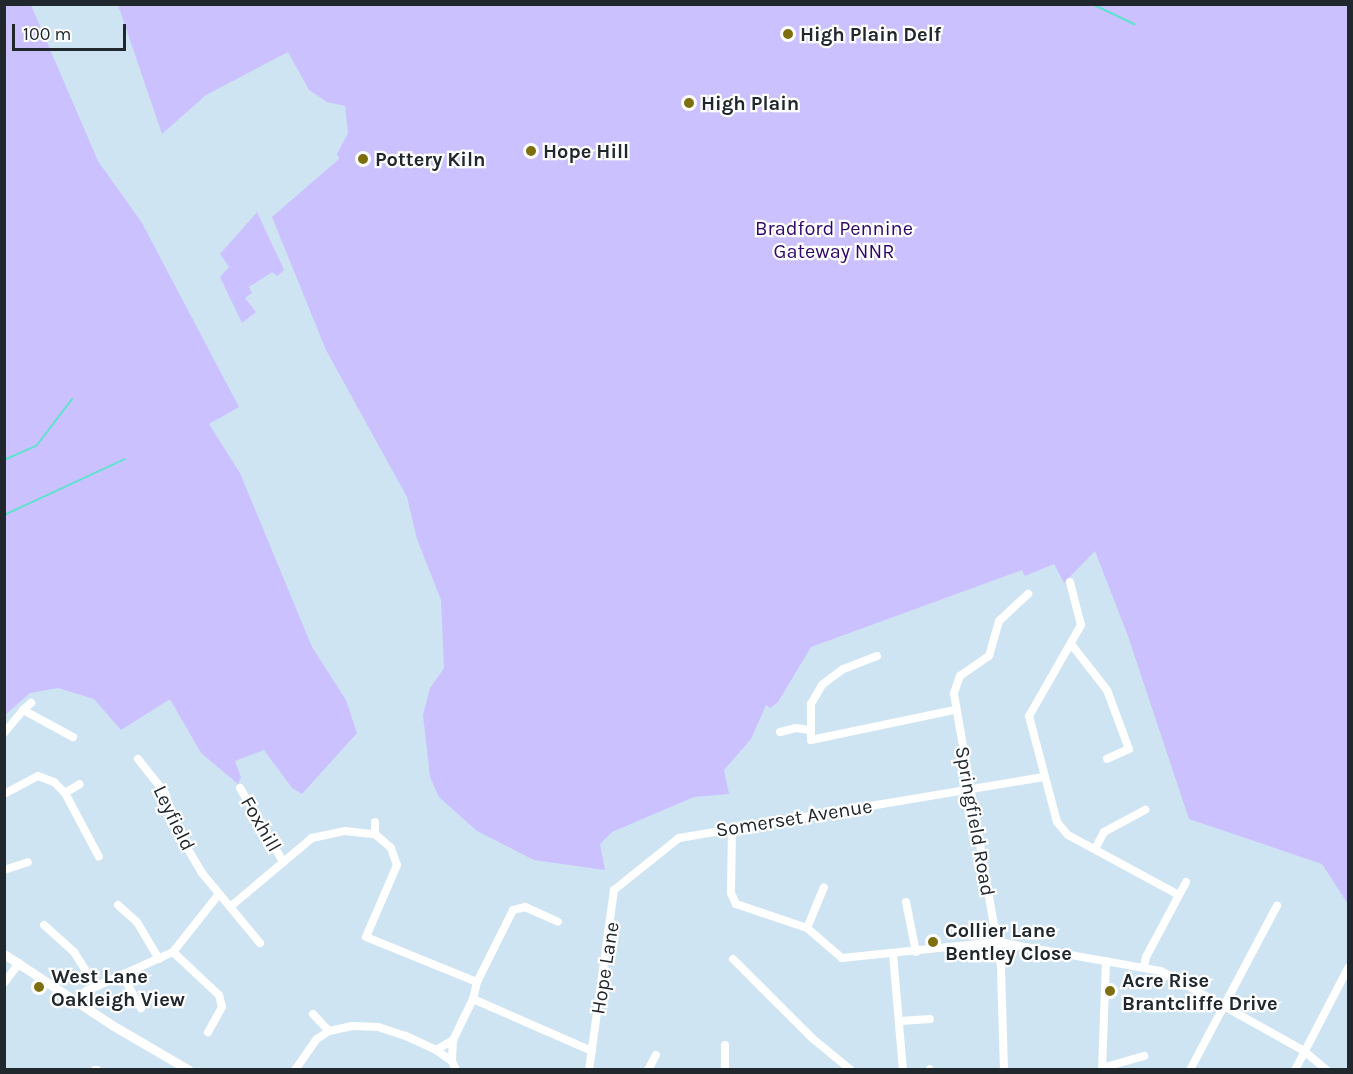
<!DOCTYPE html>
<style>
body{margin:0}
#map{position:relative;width:1353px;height:1074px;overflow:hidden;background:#cfe4f2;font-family:Karla,sans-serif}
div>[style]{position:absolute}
.green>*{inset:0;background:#cbc1fe}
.stream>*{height:2px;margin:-1px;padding:0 1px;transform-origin:1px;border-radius:1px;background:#61e1ce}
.minor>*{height:8px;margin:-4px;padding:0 4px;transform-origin:4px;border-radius:4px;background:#fff}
.tertiary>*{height:9px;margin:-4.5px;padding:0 4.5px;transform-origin:4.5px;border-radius:4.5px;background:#fff}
.dots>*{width:16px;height:16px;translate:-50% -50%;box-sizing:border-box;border:3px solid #fff;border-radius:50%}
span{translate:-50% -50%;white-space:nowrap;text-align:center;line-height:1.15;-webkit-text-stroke:4.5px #fff;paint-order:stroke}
.poi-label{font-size:20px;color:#20272d;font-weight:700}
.left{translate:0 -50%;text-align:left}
.park-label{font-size:20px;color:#300869}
.street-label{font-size:20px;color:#20272d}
.frame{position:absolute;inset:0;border:6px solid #20272d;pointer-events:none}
.scale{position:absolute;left:12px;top:24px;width:114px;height:27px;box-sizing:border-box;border:3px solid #20272d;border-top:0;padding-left:8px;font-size:18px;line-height:21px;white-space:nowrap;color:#20272d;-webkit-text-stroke:4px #fff;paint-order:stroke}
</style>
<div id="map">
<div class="green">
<div style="clip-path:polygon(31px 5px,98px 161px,142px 223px,239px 407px,209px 424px,240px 473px,312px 647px,346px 700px,357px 733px,302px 794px,292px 788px,264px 750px,235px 761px,241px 777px,238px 784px,201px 753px,170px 699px,121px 730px,94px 699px,58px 688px,30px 693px,5px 715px,4px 5px)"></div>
<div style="clip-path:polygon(118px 5px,1348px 5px,1348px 904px,1322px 864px,1189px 819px,1128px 636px,1095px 551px,1064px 583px,1054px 564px,1025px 576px,1022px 570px,811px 647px,778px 702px,770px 708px,766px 705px,751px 739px,724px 770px,729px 794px,694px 797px,612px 832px,600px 844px,605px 870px,534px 860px,477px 831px,439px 797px,430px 777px,423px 715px,430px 688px,444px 668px,441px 600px,417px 539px,407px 497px,326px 350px,272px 217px,339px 159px,337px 154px,348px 133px,345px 106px,327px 102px,309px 90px,288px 52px,206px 95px,162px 134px)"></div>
<div style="clip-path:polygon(257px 212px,284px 270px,277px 276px,272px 272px,249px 287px,252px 293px,245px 298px,256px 312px,242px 323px,220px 277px,229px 267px,220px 254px)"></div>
</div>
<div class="stream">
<div style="left:1092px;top:4px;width:47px;rotate:25.5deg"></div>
<div style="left:4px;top:460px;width:36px;rotate:-24deg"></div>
<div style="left:37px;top:445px;width:58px;rotate:-52.7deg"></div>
<div style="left:4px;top:515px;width:133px;rotate:-24.8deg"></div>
</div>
<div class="minor">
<div style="left:1070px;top:582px;width:44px;rotate:75.7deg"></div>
<div style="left:1081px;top:625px;width:105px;rotate:119.7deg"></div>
<div style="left:1029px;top:716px;width:110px;rotate:75.2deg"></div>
<div style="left:1057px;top:822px;width:17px;rotate:50deg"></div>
<div style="left:1068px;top:835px;width:126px;rotate:28.4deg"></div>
<div style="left:1071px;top:644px;width:58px;rotate:52deg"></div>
<div style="left:1107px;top:690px;width:63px;rotate:69.6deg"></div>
<div style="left:1129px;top:749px;width:24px;rotate:156deg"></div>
<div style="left:877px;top:656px;width:36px;rotate:159deg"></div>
<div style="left:843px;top:669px;width:26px;rotate:143deg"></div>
<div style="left:822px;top:685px;width:22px;rotate:120deg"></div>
<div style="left:811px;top:704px;width:36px;rotate:90deg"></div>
<div style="left:811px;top:740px;width:147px;rotate:-11.8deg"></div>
<div style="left:23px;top:710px;width:11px;rotate:-41deg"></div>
<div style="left:780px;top:732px;width:16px;rotate:-14deg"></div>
<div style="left:796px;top:728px;width:14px;rotate:8deg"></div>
<div style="left:4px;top:733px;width:30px;rotate:-50deg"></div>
<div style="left:23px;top:710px;width:57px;rotate:28.4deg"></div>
<div style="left:138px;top:759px;width:43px;rotate:51.5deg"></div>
<div style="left:165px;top:793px;width:38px;rotate:73deg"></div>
<div style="left:176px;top:829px;width:51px;rotate:59.4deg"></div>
<div style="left:202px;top:873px;width:91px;rotate:50.4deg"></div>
<div style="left:240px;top:788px;width:83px;rotate:59.7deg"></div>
<div style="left:65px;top:793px;width:17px;rotate:-31deg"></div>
<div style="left:4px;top:794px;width:38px;rotate:-28deg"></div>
<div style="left:38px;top:776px;width:17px;rotate:21deg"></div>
<div style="left:54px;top:782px;width:16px;rotate:45deg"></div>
<div style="left:65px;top:793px;width:72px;rotate:62deg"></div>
<div style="left:375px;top:822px;width:12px;rotate:90deg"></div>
<div style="left:375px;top:834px;width:21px;rotate:41deg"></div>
<div style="left:391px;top:848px;width:18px;rotate:71deg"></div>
<div style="left:397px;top:865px;width:78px;rotate:113.3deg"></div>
<div style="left:366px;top:937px;width:120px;rotate:22.1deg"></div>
<div style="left:477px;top:982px;width:17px;rotate:103deg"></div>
<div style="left:473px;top:999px;width:130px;rotate:23.6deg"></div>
<div style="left:732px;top:828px;width:65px;rotate:90.9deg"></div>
<div style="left:731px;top:893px;width:12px;rotate:66deg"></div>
<div style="left:736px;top:904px;width:75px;rotate:18.7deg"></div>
<div style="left:807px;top:928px;width:46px;rotate:40.6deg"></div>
<div style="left:842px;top:958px;width:157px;rotate:-5.9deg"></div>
<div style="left:998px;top:942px;width:166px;rotate:10.1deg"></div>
<div style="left:1161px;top:971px;width:164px;rotate:29.2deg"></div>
<div style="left:1304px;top:1051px;width:30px;rotate:40deg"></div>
<div style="left:1095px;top:849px;width:19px;rotate:-62deg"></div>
<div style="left:1104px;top:832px;width:47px;rotate:-28.2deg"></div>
<div style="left:4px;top:870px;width:25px;rotate:-18deg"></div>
<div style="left:906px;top:902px;width:51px;rotate:78.7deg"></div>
<div style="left:118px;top:905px;width:25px;rotate:42deg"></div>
<div style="left:137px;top:922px;width:43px;rotate:59.3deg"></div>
<div style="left:230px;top:907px;width:107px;rotate:-40.1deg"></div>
<div style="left:312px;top:838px;width:33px;rotate:-12deg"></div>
<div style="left:344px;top:831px;width:31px;rotate:6deg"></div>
<div style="left:44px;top:925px;width:40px;rotate:42deg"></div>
<div style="left:74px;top:952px;width:41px;rotate:57.8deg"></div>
<div style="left:807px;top:928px;width:44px;rotate:-67.5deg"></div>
<div style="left:173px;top:952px;width:63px;rotate:43.1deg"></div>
<div style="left:219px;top:995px;width:12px;rotate:76deg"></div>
<div style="left:222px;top:1007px;width:29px;rotate:119deg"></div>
<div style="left:893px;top:954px;width:116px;rotate:85.1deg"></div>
<div style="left:733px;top:959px;width:112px;rotate:45deg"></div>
<div style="left:812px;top:1038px;width:50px;rotate:39.4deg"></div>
<div style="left:1144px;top:967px;width:10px;rotate:-79deg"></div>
<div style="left:1146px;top:957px;width:85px;rotate:-61.9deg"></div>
<div style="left:123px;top:976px;width:37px;rotate:61deg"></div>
<div style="left:477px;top:982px;width:80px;rotate:-63.4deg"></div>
<div style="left:513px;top:910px;width:12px;rotate:-14deg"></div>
<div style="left:525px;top:907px;width:36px;rotate:24deg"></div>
<div style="left:4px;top:983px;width:25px;rotate:-53deg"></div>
<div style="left:78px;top:1003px;width:14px;rotate:-56deg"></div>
<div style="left:86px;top:991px;width:95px;rotate:-24.1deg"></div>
<div style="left:173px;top:952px;width:74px;rotate:-51.6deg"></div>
<div style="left:313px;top:1014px;width:23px;rotate:47deg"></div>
<div style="left:901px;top:1021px;width:29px;rotate:-4deg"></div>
<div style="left:453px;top:1040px;width:46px;rotate:-64deg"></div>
<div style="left:436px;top:1050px;width:20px;rotate:-30deg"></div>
<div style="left:453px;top:1040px;width:21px;rotate:93deg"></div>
<div style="left:1102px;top:1068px;width:44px;rotate:-15.9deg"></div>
<div style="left:95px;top:1070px;width:2px"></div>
<div style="left:295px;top:1070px;width:38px;rotate:-55deg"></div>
<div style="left:317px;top:1039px;width:14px;rotate:-34deg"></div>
<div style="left:329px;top:1031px;width:24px;rotate:-12deg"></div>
<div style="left:352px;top:1026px;width:26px;rotate:2deg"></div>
<div style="left:378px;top:1027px;width:29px;rotate:18deg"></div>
<div style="left:406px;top:1036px;width:33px;rotate:25deg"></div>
<div style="left:436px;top:1050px;width:19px;rotate:35deg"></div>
<div style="left:452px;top:1061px;width:10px;rotate:66deg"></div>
<div style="left:589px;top:1070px;width:182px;rotate:-82.1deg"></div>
<div style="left:614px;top:890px;width:83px;rotate:-38.7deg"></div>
<div style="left:679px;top:838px;width:368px;rotate:-9.5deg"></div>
<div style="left:648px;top:1070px;width:17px;rotate:-62deg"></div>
<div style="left:725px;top:1070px;width:25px;rotate:-90deg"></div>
<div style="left:929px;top:1070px;width:1px;rotate:-45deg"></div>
<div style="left:1004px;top:1070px;width:104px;rotate:-91.7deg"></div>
<div style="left:1001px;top:966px;width:277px;rotate:-99.8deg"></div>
<div style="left:954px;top:693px;width:18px;rotate:-71deg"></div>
<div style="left:960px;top:676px;width:35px;rotate:-35deg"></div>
<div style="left:989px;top:656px;width:36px;rotate:-74deg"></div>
<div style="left:999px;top:621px;width:40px;rotate:-43deg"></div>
<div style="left:1102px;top:1070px;width:109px;rotate:-87.9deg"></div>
<div style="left:1190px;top:1070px;width:186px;rotate:-62.1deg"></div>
<div style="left:1295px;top:1070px;width:115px;rotate:-62.5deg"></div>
</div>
<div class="tertiary">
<div style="left:4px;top:954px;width:129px;rotate:33.3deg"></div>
<div style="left:112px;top:1025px;width:89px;rotate:30.3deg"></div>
</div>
<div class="dots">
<div style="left:788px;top:34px;background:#7e6f0e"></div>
<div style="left:689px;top:103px;background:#7e6f0e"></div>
<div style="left:531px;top:151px;background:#7e6f0e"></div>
<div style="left:363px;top:159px;background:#7e6f0e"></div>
<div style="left:933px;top:942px;background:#7e6f0e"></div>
<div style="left:39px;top:987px;background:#7e6f0e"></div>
<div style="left:1110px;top:991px;background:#7e6f0e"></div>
</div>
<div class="poi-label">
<span class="left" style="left:800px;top:34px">High Plain Delf</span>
<span class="left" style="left:701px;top:103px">High Plain</span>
<span class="left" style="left:543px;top:151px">Hope Hill</span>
<span class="left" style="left:375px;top:159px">Pottery Kiln</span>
<span class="left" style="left:945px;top:942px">Collier Lane<br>Bentley Close</span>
<span class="left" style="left:51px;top:988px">West Lane<br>Oakleigh View</span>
<span class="left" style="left:1122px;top:992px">Acre Rise<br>Brantcliffe Drive</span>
</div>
<div class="park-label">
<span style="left:834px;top:240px">Bradford Pennine<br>Gateway NNR</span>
</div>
<div class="street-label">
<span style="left:174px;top:818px;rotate:64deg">Leyfield</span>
<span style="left:794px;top:818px;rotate:-9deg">Somerset Avenue</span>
<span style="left:975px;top:821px;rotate:80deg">Springfield Road</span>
<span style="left:261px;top:824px;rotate:60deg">Foxhill</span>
<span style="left:605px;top:968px;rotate:-81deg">Hope Lane</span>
</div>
<div class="frame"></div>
<div class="scale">100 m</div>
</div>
